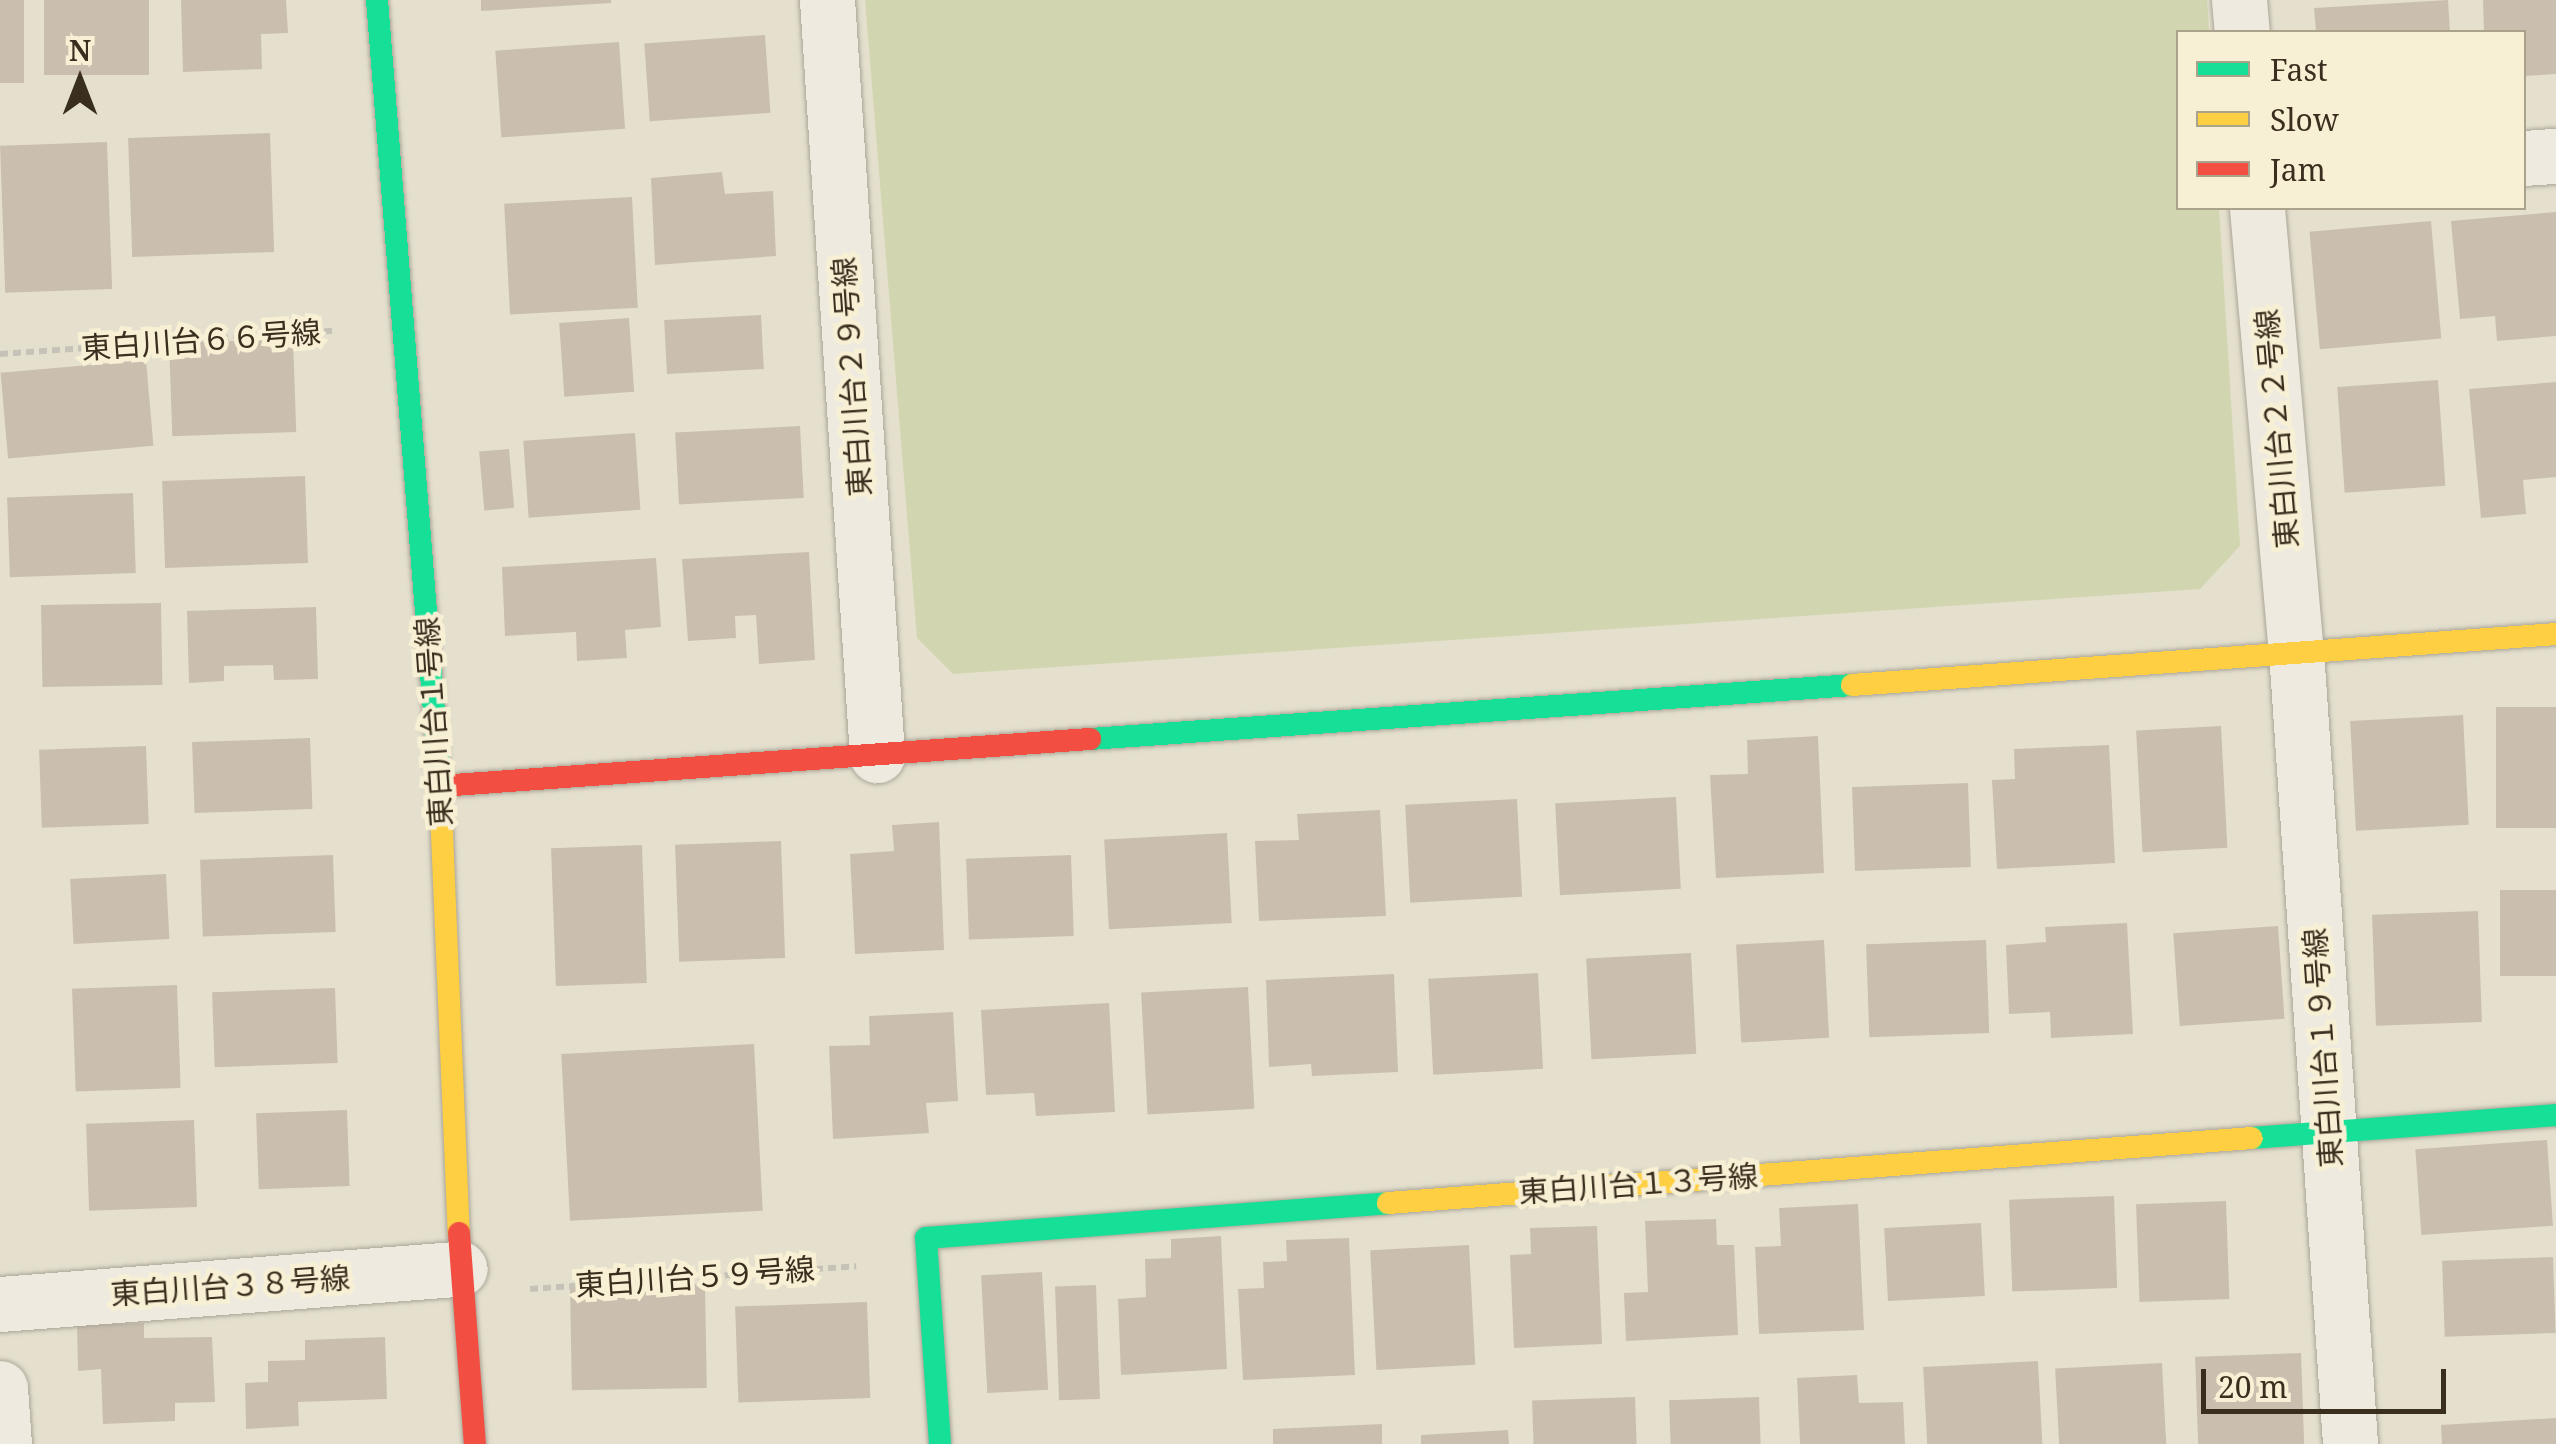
<!DOCTYPE html>
<meta charset="utf-8">
<style>
body{margin:0}
#map{position:relative;width:2556px;height:1444px;overflow:hidden;background:#e5e0ce;font-family:"Noto Serif","Noto Sans JP",serif}
div>[style]{position:absolute}
.green>*{inset:0;background:#d2d6b0}
.building>*{inset:0;background:#cabfaf;transform-origin:0 0}
.path>*{height:6px;margin-top:-3px;transform-origin:0;background:repeating-linear-gradient(90deg,#c6c2b7 0 8px,transparent 0 13px)}
.roads{filter:drop-shadow(0 0 2px #aba597) drop-shadow(0 0 2px #aba597)}
.street>*{height:55px;margin:-27.5px;padding:0 27.5px;transform-origin:27.5px;border-radius:27.5px;background:#eeeae0}
.fast>*{height:22px;margin:-11px;padding:0 11px;transform-origin:11px;border-radius:11px;background:#16e098}
.slow>*{height:22px;margin:-11px;padding:0 11px;transform-origin:11px;border-radius:11px;background:#ffcf43}
.jam>*{height:22px;margin:-11px;padding:0 11px;transform-origin:11px;border-radius:11px;background:#f24e42}
span{translate:-50% -50%;white-space:nowrap;text-align:center;line-height:1.15;-webkit-text-stroke:9px #f7f0d4;paint-order:stroke}
.street-label{font-size:30px;color:#3a2e1e}
.legend{position:absolute;left:2176px;top:30px;width:350px;height:180px;box-sizing:border-box;background:#f7f0d4;border:2px solid #aba28b;margin:0;padding:12px 18px;list-style:none;font-size:30px;color:#3a2e1e}
.legend li{display:flex;align-items:center;gap:20px;height:50px}
.legend b{width:50px;border:2px solid #aba28b}
.north{position:absolute;left:30px;top:30px;width:100px;height:100px;-webkit-text-stroke:8px #f7f0d4;paint-order:stroke;rotate:0deg;font-size:28px;font-weight:700;line-height:40px;text-align:center;color:#3a2e1e}
.north::after{content:'';display:block;margin:auto;width:35px;height:45px;background:#3a2e1e;clip-path:polygon(50% 0,100% 100%,50% 72%,0 100%)}
.scale{position:absolute;left:2201px;top:1369px;width:245px;height:45px;box-sizing:border-box;border:5px solid #3a2e1e;border-top:0;padding-left:12px;font-size:30px;line-height:35px;white-space:nowrap;color:#3a2e1e;-webkit-text-stroke:8px #f7f0d4;paint-order:stroke}
</style>
<div id="map">
<div class="green">
<div style="clip-path:polygon(865px 0,2207px 0,2209px 32px,2178px 32px,2178px 208px,2219px 208px,2240px 546px,2200px 589px,953px 674px,917px 638px)"></div>
</div>
<div class="building">
<div style="left:0;top:0;width:24px;height:83px"></div>
<div style="left:44px;top:0;width:105px;height:75px"></div>
<div style="clip-path:polygon(181px 0,286px 0,288px 33px,261px 34px,262px 69px,183px 72px)"></div>
<div style="clip-path:polygon(481px 0,611px 0,611px 3px,481px 11px)"></div>
<div style="clip-path:polygon(2448px 0,2450px 32px,2316px 32px,2314px 8px)"></div>
<div style="clip-path:polygon(2483px 0,2556px 0,2556px 74px,2524px 76px,2524px 32px,2484px 32px)"></div>
<div style="left:765px;top:35px;width:78px;height:121px;rotate:86deg"></div>
<div style="left:619px;top:42px;width:87px;height:124px;rotate:86deg"></div>
<div style="left:270px;top:133px;width:119px;height:142px;rotate:88deg"></div>
<div style="left:107px;top:142px;width:147px;height:107px;rotate:88deg"></div>
<div style="clip-path:polygon(722px 172px,725px 194px,773px 191px,776px 256px,655px 265px,651px 178px)"></div>
<div style="left:632px;top:197px;width:111px;height:128px;rotate:87deg"></div>
<div style="clip-path:polygon(2556px 212px,2556px 336px,2497px 341px,2495px 316px,2460px 319px,2451px 221px)"></div>
<div style="left:2431px;top:221px;width:118px;height:122px;rotate:85deg"></div>
<div style="left:761px;top:315px;width:54px;height:97px;rotate:87deg"></div>
<div style="left:629px;top:318px;width:74px;height:70px;rotate:86deg"></div>
<div style="left:293px;top:339px;width:93px;height:124px;rotate:88deg"></div>
<div style="left:146px;top:360px;width:86px;height:146px;rotate:85deg"></div>
<div style="left:2438px;top:380px;width:106px;height:101px;rotate:86deg"></div>
<div style="clip-path:polygon(2556px 382px,2556px 477px,2523px 480px,2526px 514px,2481px 518px,2469px 389px)"></div>
<div style="left:800px;top:426px;width:72px;height:125px;rotate:87deg"></div>
<div style="left:635px;top:433px;width:77px;height:112px;rotate:86deg"></div>
<div style="left:509px;top:449px;width:59px;height:30px;rotate:85deg"></div>
<div style="left:305px;top:476px;width:87px;height:143px;rotate:88deg"></div>
<div style="left:133px;top:493px;width:80px;height:126px;rotate:88deg"></div>
<div style="clip-path:polygon(809px 552px,815px 660px,759px 664px,756px 615px,735px 616px,736px 638px,688px 641px,682px 559px)"></div>
<div style="clip-path:polygon(656px 558px,661px 627px,625px 630px,627px 658px,577px 661px,576px 632px,505px 636px,502px 567px)"></div>
<div style="left:161px;top:603px;width:82px;height:120px;rotate:89deg"></div>
<div style="clip-path:polygon(316px 607px,318px 679px,274px 680px,273px 665px,224px 666px,224px 681px,189px 683px,187px 611px)"></div>
<div style="left:2556px;top:707px;width:121px;height:60px;rotate:90deg"></div>
<div style="left:2463px;top:715px;width:110px;height:113px;rotate:87deg"></div>
<div style="left:2221px;top:726px;width:122px;height:85px;rotate:87deg"></div>
<div style="clip-path:polygon(1818px 736px,1824px 873px,1716px 878px,1710px 775px,1748px 774px,1747px 740px)"></div>
<div style="left:310px;top:738px;width:71px;height:118px;rotate:88deg"></div>
<div style="clip-path:polygon(2109px 745px,2115px 863px,1997px 869px,1992px 780px,2015px 779px,2014px 749px)"></div>
<div style="left:146px;top:746px;width:78px;height:107px;rotate:88deg"></div>
<div style="left:1968px;top:783px;width:84px;height:116px;rotate:88deg"></div>
<div style="left:1676px;top:797px;width:92px;height:121px;rotate:87deg"></div>
<div style="left:1517px;top:799px;width:98px;height:112px;rotate:87deg"></div>
<div style="clip-path:polygon(1380px 810px,1386px 916px,1259px 921px,1255px 841px,1299px 840px,1297px 814px)"></div>
<div style="clip-path:polygon(939px 822px,944px 950px,855px 954px,850px 854px,894px 851px,892px 825px)"></div>
<div style="left:1227px;top:833px;width:90px;height:123px;rotate:87deg"></div>
<div style="left:781px;top:841px;width:117px;height:106px;rotate:88deg"></div>
<div style="left:642px;top:845px;width:138px;height:91px;rotate:88deg"></div>
<div style="left:333px;top:855px;width:77px;height:133px;rotate:88deg"></div>
<div style="left:1071px;top:855px;width:81px;height:105px;rotate:88deg"></div>
<div style="left:166px;top:874px;width:65px;height:96px;rotate:87deg"></div>
<div style="left:2556px;top:890px;width:86px;height:56px;rotate:90deg"></div>
<div style="left:2478px;top:911px;width:111px;height:106px;rotate:88deg"></div>
<div style="clip-path:polygon(2127px 923px,2133px 1034px,2051px 1038px,2050px 1012px,2009px 1014px,2006px 945px,2046px 942px,2045px 927px)"></div>
<div style="left:2278px;top:926px;width:93px;height:105px;rotate:86deg"></div>
<div style="left:1824px;top:940px;width:98px;height:88px;rotate:87deg"></div>
<div style="left:1986px;top:940px;width:93px;height:120px;rotate:88deg"></div>
<div style="left:1691px;top:953px;width:101px;height:105px;rotate:87deg"></div>
<div style="left:1538px;top:973px;width:96px;height:110px;rotate:87deg"></div>
<div style="clip-path:polygon(1394px 974px,1398px 1072px,1312px 1076px,1311px 1064px,1269px 1067px,1266px 980px)"></div>
<div style="left:177px;top:985px;width:103px;height:105px;rotate:88deg"></div>
<div style="left:1248px;top:987px;width:122px;height:107px;rotate:87deg"></div>
<div style="left:335px;top:988px;width:75px;height:123px;rotate:88deg"></div>
<div style="clip-path:polygon(1109px 1003px,1115px 1112px,1036px 1116px,1034px 1093px,986px 1095px,981px 1010px)"></div>
<div style="clip-path:polygon(953px 1012px,958px 1101px,926px 1103px,929px 1133px,833px 1139px,829px 1046px,870px 1045px,869px 1016px)"></div>
<div style="left:754px;top:1044px;width:167px;height:193px;rotate:87deg"></div>
<div style="left:347px;top:1110px;width:76px;height:91px;rotate:88deg"></div>
<div style="left:194px;top:1120px;width:87px;height:108px;rotate:88deg"></div>
<div style="left:2547px;top:1140px;width:86px;height:132px;rotate:86deg"></div>
<div style="left:2114px;top:1196px;width:92px;height:105px;rotate:88deg"></div>
<div style="left:2226px;top:1201px;width:98px;height:90px;rotate:88deg"></div>
<div style="clip-path:polygon(1858px 1204px,1864px 1330px,1759px 1334px,1755px 1247px,1781px 1246px,1779px 1208px)"></div>
<div style="clip-path:polygon(1716px 1219px,1717px 1245px,1734px 1245px,1738px 1335px,1626px 1341px,1624px 1293px,1648px 1292px,1645px 1221px)"></div>
<div style="left:1981px;top:1223px;width:73px;height:97px;rotate:87deg"></div>
<div style="clip-path:polygon(1597px 1226px,1602px 1344px,1514px 1348px,1510px 1255px,1531px 1254px,1530px 1228px)"></div>
<div style="clip-path:polygon(1221px 1236px,1227px 1369px,1121px 1375px,1118px 1299px,1146px 1297px,1145px 1259px,1171px 1258px,1171px 1239px)"></div>
<div style="clip-path:polygon(1349px 1238px,1355px 1375px,1243px 1380px,1238px 1289px,1264px 1288px,1263px 1262px,1287px 1261px,1286px 1240px)"></div>
<div style="left:1469px;top:1245px;width:120px;height:99px;rotate:87deg"></div>
<div style="left:2553px;top:1257px;width:76px;height:111px;rotate:88deg"></div>
<div style="left:1042px;top:1272px;width:118px;height:61px;rotate:87deg"></div>
<div style="left:705px;top:1284px;width:104px;height:135px;rotate:89deg"></div>
<div style="left:1096px;top:1285px;width:114px;height:41px;rotate:88deg"></div>
<div style="left:867px;top:1302px;width:96px;height:132px;rotate:88deg"></div>
<div style="clip-path:polygon(144px 1323px,144px 1338px,212px 1337px,215px 1402px,175px 1403px,175px 1421px,103px 1424px,101px 1369px,78px 1371px,77px 1325px)"></div>
<div style="clip-path:polygon(385px 1337px,387px 1399px,298px 1402px,299px 1426px,246px 1429px,245px 1383px,268px 1382px,268px 1361px,305px 1360px,305px 1340px)"></div>
<div style="left:2301px;top:1353px;width:91px;height:106px;rotate:88deg"></div>
<div style="left:2038px;top:1361px;width:83px;height:115px;rotate:87deg"></div>
<div style="left:2162px;top:1363px;width:81px;height:107px;rotate:87deg"></div>
<div style="clip-path:polygon(1857px 1375px,1859px 1403px,1903px 1402px,1905px 1444px,1800px 1444px,1797px 1378px)"></div>
<div style="left:1635px;top:1397px;width:47px;height:103px;rotate:88deg"></div>
<div style="left:1759px;top:1397px;width:47px;height:90px;rotate:88deg"></div>
<div style="clip-path:polygon(2556px 1418px,2556px 1444px,2442px 1444px,2441px 1425px)"></div>
<div style="clip-path:polygon(1382px 1424px,1382px 1444px,1273px 1444px,1273px 1429px)"></div>
<div style="clip-path:polygon(1508px 1430px,1509px 1444px,1421px 1444px,1421px 1435px)"></div>
</div>
<div class="path">
<div style="left:0;top:354px;width:334px;rotate:-4deg"></div>
<div style="left:530px;top:1289px;width:327px;rotate:-4deg"></div>
</div>
<div class="roads">
<div class="street">
<div style="left:827px;top:0;width:757px;rotate:86.21deg"></div>
<div style="left:2239px;top:0;width:32px;rotate:85deg"></div>
<div style="left:2524px;top:158px;width:32px;rotate:-4deg"></div>
<div style="left:2257px;top:208px;width:445px;rotate:85deg"></div>
<div style="left:2296px;top:651px;width:795px;rotate:86.1deg"></div>
<div style="left:0;top:1304px;width:461px;rotate:-4.4deg"></div>
<div style="left:0;top:1388px;width:56px;rotate:85.9deg"></div>
</div>
<div class="fast">
<div style="left:377px;top:0;width:789px;rotate:85.42deg"></div>
<div style="left:1090px;top:739px;width:764px;rotate:-4.05deg"></div>
<div style="left:2252px;top:1138px;width:305px;rotate:-4.3deg"></div>
<div style="left:940px;top:1444px;width:206px;rotate:-93.9deg"></div>
<div style="left:926px;top:1238px;width:463px;rotate:-4.3deg"></div>
</div>
<div class="slow">
<div style="left:1852px;top:685px;width:706px;rotate:-4.14deg"></div>
<div style="left:440px;top:786px;width:447px;rotate:87.6deg"></div>
<div style="left:1388px;top:1203px;width:866px;rotate:-4.3deg"></div>
</div>
<div class="jam">
<div style="left:440px;top:786px;width:652px;rotate:-4.14deg"></div>
<div style="left:459px;top:1233px;width:212px;rotate:85.7deg"></div>
</div>
</div>
<div class="street-label">
<span style="left:201px;top:340px;rotate:-4deg">東白川台６６号線</span>
<span style="left:852px;top:377px;rotate:-94deg">東白川台２９号線</span>
<span style="left:2277px;top:429px;rotate:-95deg">東白川台２２号線</span>
<span style="left:434px;top:722px;rotate:-94deg">東白川台１号線</span>
<span style="left:2323px;top:1048px;rotate:-94deg">東白川台１９号線</span>
<span style="left:1638px;top:1184px;rotate:-4deg">東白川台１３号線</span>
<span style="left:695px;top:1277px;rotate:-4deg">東白川台５９号線</span>
<span style="left:230px;top:1286px;rotate:-4deg">東白川台３８号線</span>
</div>
<ul class="legend">
<li><b style="height:12px;background:#16e098"></b>Fast</li>
<li><b style="height:12px;background:#ffcf43"></b>Slow</li>
<li><b style="height:12px;background:#f24e42"></b>Jam</li>
</ul>
<div class="north">N</div>
<div class="scale">20 m</div>
</div>
